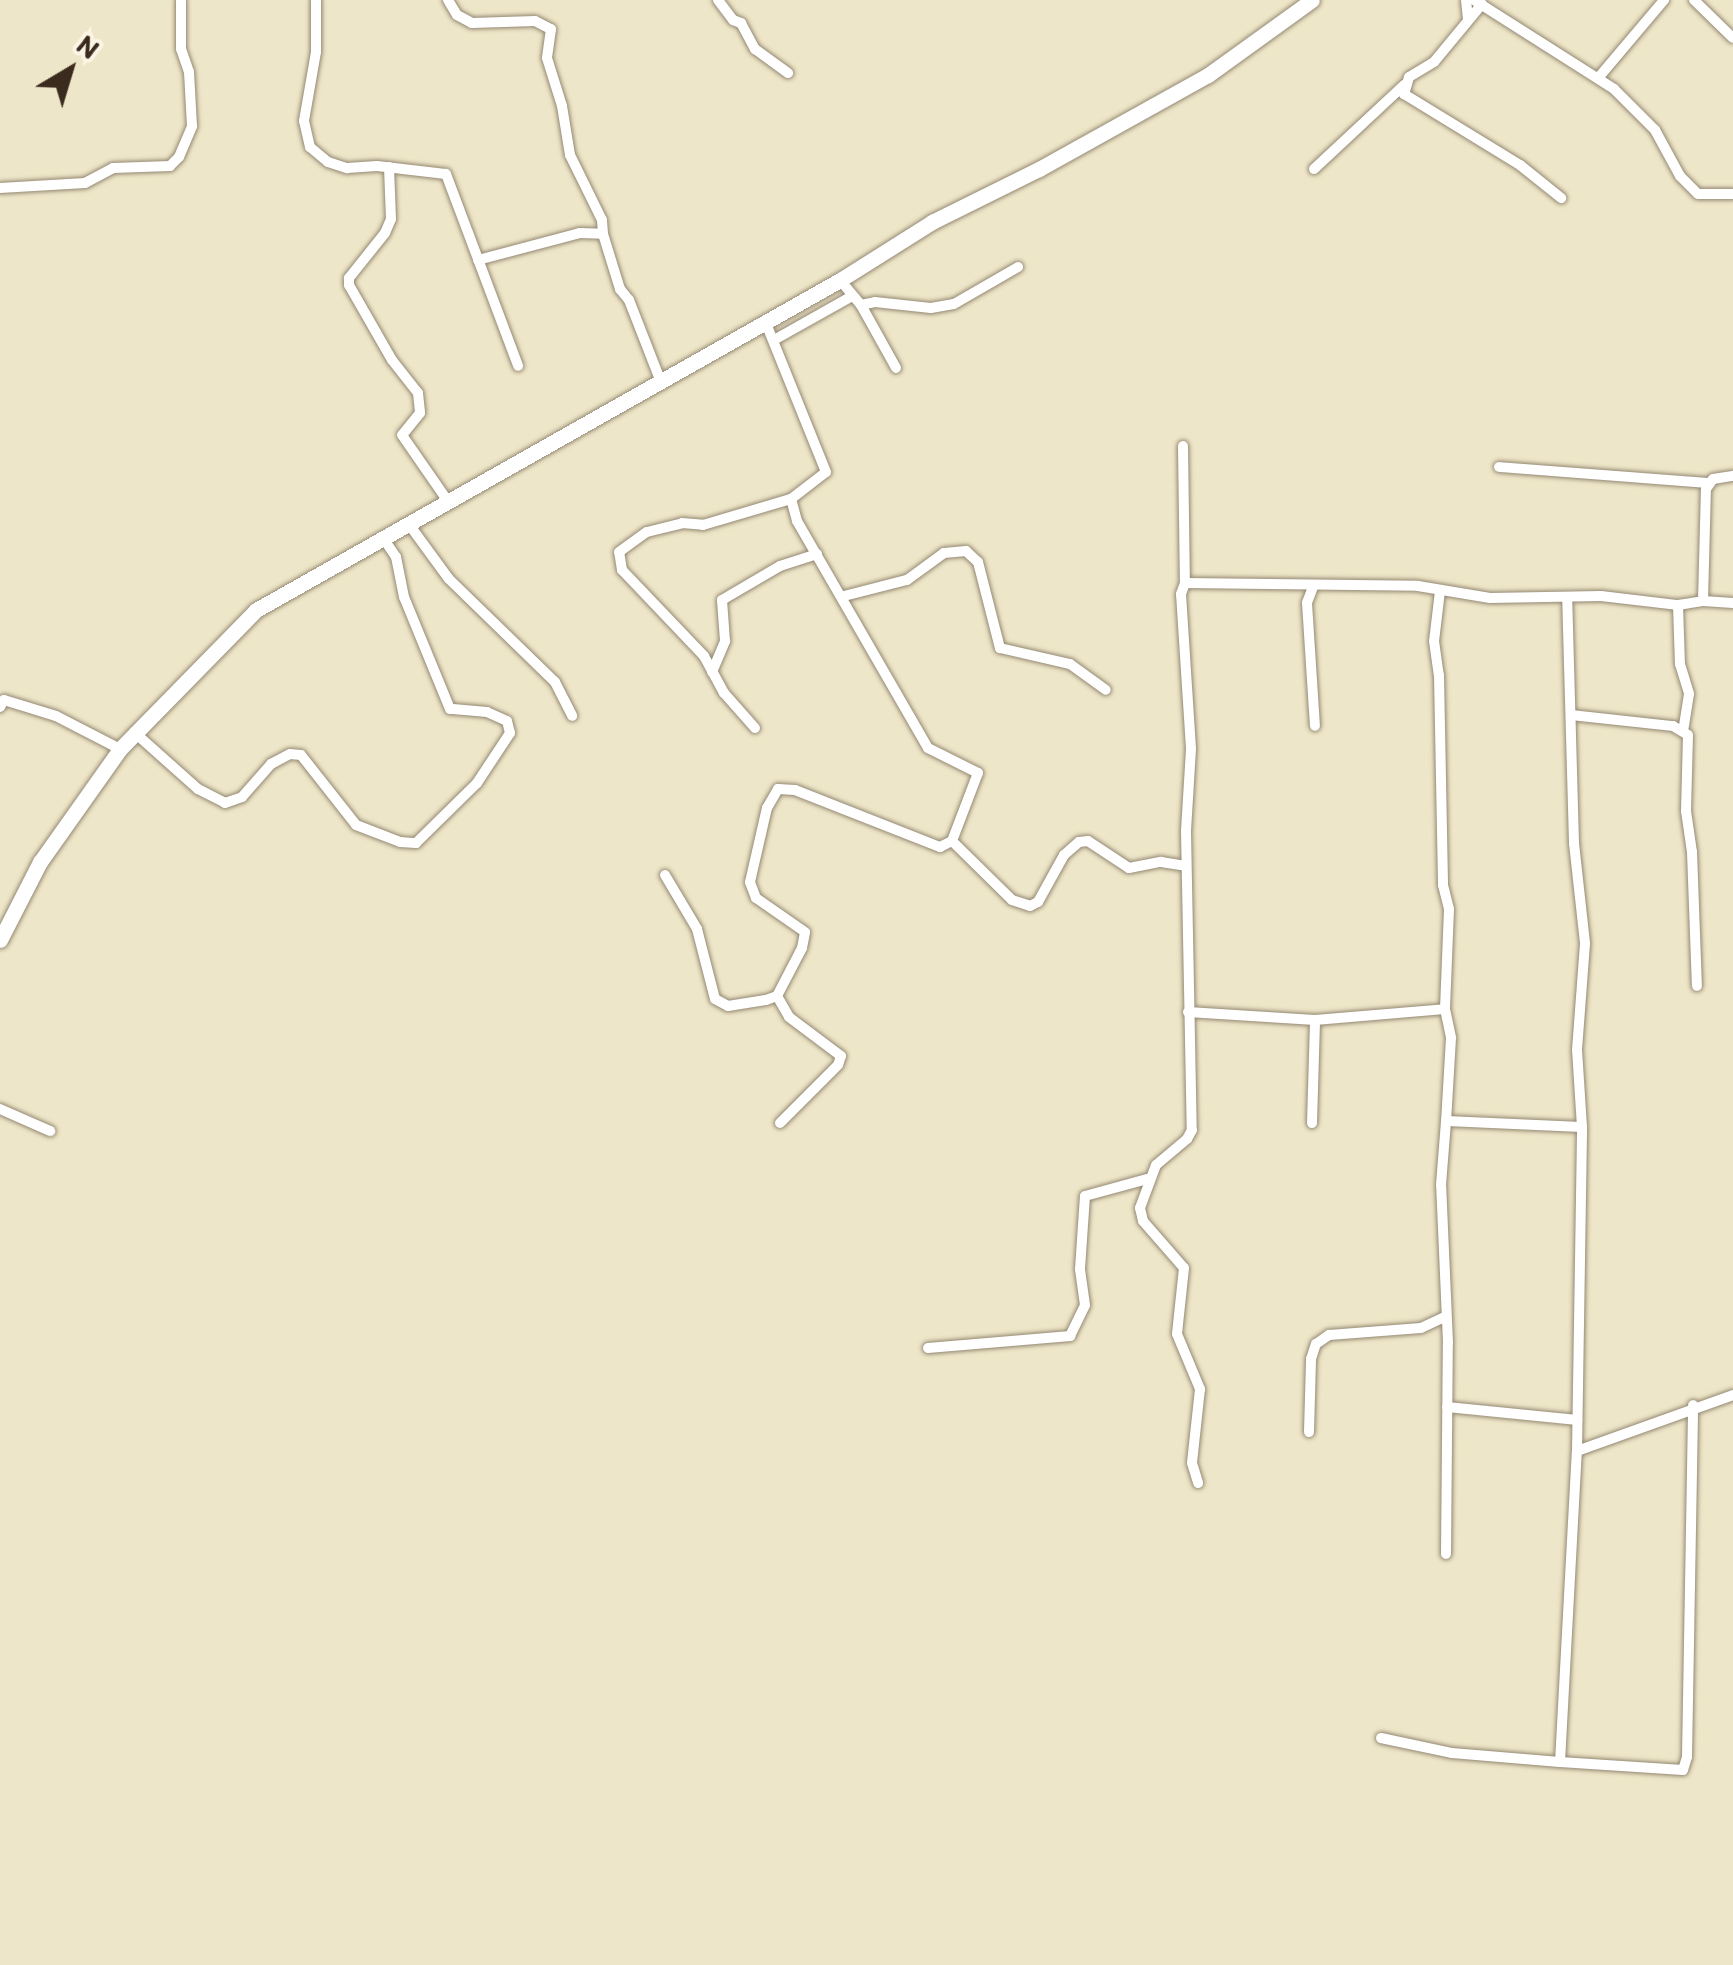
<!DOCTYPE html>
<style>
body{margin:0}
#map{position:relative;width:1733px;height:1965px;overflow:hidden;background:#eee6c8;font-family:Itim,sans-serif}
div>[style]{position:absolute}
.roads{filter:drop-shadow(0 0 2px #948873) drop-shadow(0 0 2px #948873)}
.street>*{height:10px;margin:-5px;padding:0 5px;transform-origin:5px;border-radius:5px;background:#fff}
.secondary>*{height:15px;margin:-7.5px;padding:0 7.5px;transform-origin:7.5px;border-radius:7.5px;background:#fff}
span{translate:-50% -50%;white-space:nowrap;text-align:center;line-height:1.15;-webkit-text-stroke:8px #fcf5e5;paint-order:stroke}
.north{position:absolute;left:20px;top:20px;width:100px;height:100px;-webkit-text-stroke:8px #fcf5e5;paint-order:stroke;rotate:38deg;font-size:28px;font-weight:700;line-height:40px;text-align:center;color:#3b2a1e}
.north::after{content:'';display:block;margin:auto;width:35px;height:45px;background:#3b2a1e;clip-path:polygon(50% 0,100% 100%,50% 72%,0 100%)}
</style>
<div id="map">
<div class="roads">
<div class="street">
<div style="left:316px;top:0;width:52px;rotate:90deg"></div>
<div style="left:316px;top:52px;width:70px;rotate:99.9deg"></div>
<div style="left:304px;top:121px;width:27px;rotate:77deg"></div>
<div style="left:310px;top:147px;width:23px;rotate:40deg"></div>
<div style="left:328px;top:162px;width:20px;rotate:18deg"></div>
<div style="left:347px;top:168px;width:30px;rotate:-4deg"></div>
<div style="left:377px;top:166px;width:69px;rotate:6.6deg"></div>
<div style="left:446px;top:174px;width:205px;rotate:69.4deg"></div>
<div style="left:448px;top:0;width:17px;rotate:59deg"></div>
<div style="left:457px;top:15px;width:17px;rotate:28deg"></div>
<div style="left:472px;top:23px;width:63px;rotate:-1.8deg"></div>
<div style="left:535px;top:21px;width:18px;rotate:27deg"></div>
<div style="left:551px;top:29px;width:29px;rotate:98deg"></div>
<div style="left:547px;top:58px;width:50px;rotate:72.6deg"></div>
<div style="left:562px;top:106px;width:50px;rotate:80.7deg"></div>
<div style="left:570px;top:155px;width:72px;rotate:63.8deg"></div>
<div style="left:602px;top:220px;width:14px;rotate:86deg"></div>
<div style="left:718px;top:0;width:25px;rotate:53deg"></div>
<div style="left:733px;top:20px;width:9px;rotate:21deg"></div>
<div style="left:741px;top:23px;width:30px;rotate:62deg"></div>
<div style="left:755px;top:49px;width:41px;rotate:36deg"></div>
<div style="left:1466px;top:0;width:20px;rotate:84deg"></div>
<div style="left:1474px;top:0;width:166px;rotate:32.4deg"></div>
<div style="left:1614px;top:89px;width:58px;rotate:45deg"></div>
<div style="left:1655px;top:130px;width:52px;rotate:61.5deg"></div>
<div style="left:1680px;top:176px;width:25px;rotate:45deg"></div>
<div style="left:1698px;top:194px;width:35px"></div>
<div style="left:1694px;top:0;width:54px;rotate:44.3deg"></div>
<div style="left:1482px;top:4px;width:75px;rotate:129.6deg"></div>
<div style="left:1434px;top:62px;width:29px;rotate:149deg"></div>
<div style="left:1409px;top:77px;width:18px;rotate:106deg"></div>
<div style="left:1404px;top:94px;width:136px;rotate:31.5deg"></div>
<div style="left:1520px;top:165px;width:53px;rotate:38.8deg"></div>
<div style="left:1599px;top:77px;width:101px;rotate:-49.8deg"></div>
<div style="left:389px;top:167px;width:52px;rotate:87.8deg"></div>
<div style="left:391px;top:219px;width:15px;rotate:113deg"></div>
<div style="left:385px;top:233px;width:58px;rotate:128.7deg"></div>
<div style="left:349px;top:278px;width:7px;rotate:90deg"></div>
<div style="left:349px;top:285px;width:86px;rotate:60.2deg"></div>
<div style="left:392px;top:360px;width:42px;rotate:51.8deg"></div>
<div style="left:418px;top:393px;width:20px;rotate:84deg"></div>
<div style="left:420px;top:413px;width:28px;rotate:129deg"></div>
<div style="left:402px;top:435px;width:79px;rotate:55.3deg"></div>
<div style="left:1314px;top:169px;width:123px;rotate:-43deg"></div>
<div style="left:0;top:188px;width:85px;rotate:-3.4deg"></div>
<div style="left:85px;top:183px;width:32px;rotate:-28deg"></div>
<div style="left:113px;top:168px;width:57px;rotate:-2deg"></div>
<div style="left:170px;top:166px;width:13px;rotate:-45deg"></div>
<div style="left:179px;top:157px;width:34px;rotate:-67deg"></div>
<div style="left:192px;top:126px;width:54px;rotate:-93.2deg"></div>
<div style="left:189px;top:72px;width:24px;rotate:-109deg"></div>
<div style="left:181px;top:49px;width:49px;rotate:-90deg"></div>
<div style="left:478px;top:260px;width:106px;rotate:-14.8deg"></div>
<div style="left:580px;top:233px;width:23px;rotate:2deg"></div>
<div style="left:603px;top:234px;width:58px;rotate:72.8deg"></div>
<div style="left:620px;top:289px;width:14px;rotate:51deg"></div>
<div style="left:629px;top:300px;width:88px;rotate:68.7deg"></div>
<div style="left:840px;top:280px;width:33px;rotate:50deg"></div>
<div style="left:861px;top:305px;width:72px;rotate:60.9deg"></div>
<div style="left:861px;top:305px;width:14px;rotate:-12deg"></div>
<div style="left:875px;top:302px;width:56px;rotate:6.1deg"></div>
<div style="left:931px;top:308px;width:23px;rotate:-10deg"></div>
<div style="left:954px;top:304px;width:74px;rotate:-30deg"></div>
<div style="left:774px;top:340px;width:90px;rotate:-29.4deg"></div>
<div style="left:1183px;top:446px;width:137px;rotate:89.2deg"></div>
<div style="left:1185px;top:583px;width:12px;rotate:110deg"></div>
<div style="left:1181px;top:594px;width:155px;rotate:86.3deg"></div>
<div style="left:1191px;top:749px;width:82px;rotate:93.5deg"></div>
<div style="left:1186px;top:831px;width:299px;rotate:88.9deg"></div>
<div style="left:1192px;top:1130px;width:10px;rotate:119deg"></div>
<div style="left:1187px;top:1139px;width:40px;rotate:140deg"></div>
<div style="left:1156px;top:1165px;width:46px;rotate:110.4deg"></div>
<div style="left:1140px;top:1208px;width:13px;rotate:77deg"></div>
<div style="left:1143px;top:1221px;width:62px;rotate:48.9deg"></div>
<div style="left:1184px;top:1268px;width:66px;rotate:96.1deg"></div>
<div style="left:1177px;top:1334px;width:60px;rotate:67.3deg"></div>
<div style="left:1200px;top:1389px;width:74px;rotate:96.2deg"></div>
<div style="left:1192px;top:1463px;width:21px;rotate:73deg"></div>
<div style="left:1499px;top:467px;width:211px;rotate:4.4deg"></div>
<div style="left:408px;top:523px;width:69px;rotate:53.8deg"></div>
<div style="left:449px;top:579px;width:148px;rotate:44.2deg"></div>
<div style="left:555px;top:682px;width:38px;rotate:63deg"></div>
<div style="left:1185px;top:583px;width:233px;rotate:0.7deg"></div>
<div style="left:1418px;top:586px;width:73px;rotate:9.5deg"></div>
<div style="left:1490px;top:598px;width:111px;rotate:-1deg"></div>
<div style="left:1601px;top:596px;width:78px;rotate:6.7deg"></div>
<div style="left:1678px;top:605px;width:25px;rotate:-9deg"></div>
<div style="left:1703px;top:601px;width:30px;rotate:4deg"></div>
<div style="left:1313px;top:587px;width:17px;rotate:111deg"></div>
<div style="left:1307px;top:603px;width:123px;rotate:86.3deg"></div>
<div style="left:1440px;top:591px;width:50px;rotate:96.8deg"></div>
<div style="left:1434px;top:641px;width:34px;rotate:82deg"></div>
<div style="left:1439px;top:675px;width:210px;rotate:88.9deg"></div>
<div style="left:1443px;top:885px;width:25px;rotate:76deg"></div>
<div style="left:1449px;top:909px;width:100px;rotate:92.3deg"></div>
<div style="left:1445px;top:1009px;width:30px;rotate:78deg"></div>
<div style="left:1451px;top:1038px;width:83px;rotate:93.4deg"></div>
<div style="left:844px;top:596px;width:65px;rotate:-14.3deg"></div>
<div style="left:907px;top:580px;width:46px;rotate:-36.1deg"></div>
<div style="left:944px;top:553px;width:22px;rotate:-5deg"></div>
<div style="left:966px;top:551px;width:16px;rotate:43deg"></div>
<div style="left:978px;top:562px;width:89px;rotate:75.7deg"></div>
<div style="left:1000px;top:648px;width:72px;rotate:12.9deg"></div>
<div style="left:1070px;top:664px;width:44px;rotate:35.8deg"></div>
<div style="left:1703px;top:601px;width:112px;rotate:-88.5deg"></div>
<div style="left:1706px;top:489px;width:12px;rotate:-55deg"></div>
<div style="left:1713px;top:479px;width:20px;rotate:-9deg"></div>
<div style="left:1678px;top:605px;width:59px;rotate:88.1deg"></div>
<div style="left:1680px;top:664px;width:31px;rotate:73deg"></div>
<div style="left:1689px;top:694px;width:36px;rotate:99deg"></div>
<div style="left:712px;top:672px;width:34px;rotate:-67deg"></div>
<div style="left:725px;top:641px;width:41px;rotate:-94.2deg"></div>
<div style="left:722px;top:600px;width:67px;rotate:-30.4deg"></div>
<div style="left:780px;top:566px;width:39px;rotate:-18deg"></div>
<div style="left:0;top:707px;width:8px;rotate:-60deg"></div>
<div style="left:4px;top:700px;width:54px;rotate:17.1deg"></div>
<div style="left:56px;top:716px;width:72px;rotate:27.3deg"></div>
<div style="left:1571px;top:715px;width:103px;rotate:6.2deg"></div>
<div style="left:1673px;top:726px;width:17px;rotate:31deg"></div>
<div style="left:1688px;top:735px;width:76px;rotate:91.5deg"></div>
<div style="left:1686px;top:811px;width:41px;rotate:81.7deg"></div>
<div style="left:1692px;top:852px;width:134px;rotate:87.9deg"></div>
<div style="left:755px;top:728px;width:47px;rotate:-131.5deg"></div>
<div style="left:724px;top:693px;width:42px;rotate:-118.4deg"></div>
<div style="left:704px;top:656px;width:119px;rotate:-133.6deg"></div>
<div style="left:622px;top:570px;width:18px;rotate:-99deg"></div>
<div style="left:619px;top:552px;width:34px;rotate:-36deg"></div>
<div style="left:647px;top:532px;width:36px;rotate:-14deg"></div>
<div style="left:682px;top:523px;width:21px;rotate:5deg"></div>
<div style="left:703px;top:525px;width:92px;rotate:-16.5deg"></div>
<div style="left:134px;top:732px;width:86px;rotate:41.7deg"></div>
<div style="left:198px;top:789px;width:30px;rotate:27deg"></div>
<div style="left:225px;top:803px;width:18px;rotate:-19deg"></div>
<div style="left:242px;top:797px;width:44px;rotate:-48.7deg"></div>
<div style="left:271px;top:764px;width:21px;rotate:-28deg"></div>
<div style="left:290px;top:754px;width:11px;rotate:5deg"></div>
<div style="left:301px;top:755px;width:89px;rotate:51.8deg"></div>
<div style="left:356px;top:825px;width:47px;rotate:21.1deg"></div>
<div style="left:400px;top:842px;width:16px;rotate:4deg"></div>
<div style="left:416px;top:843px;width:86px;rotate:-44.5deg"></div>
<div style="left:477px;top:783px;width:60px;rotate:-56.6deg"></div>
<div style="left:510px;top:733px;width:12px;rotate:-104deg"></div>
<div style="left:507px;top:721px;width:22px;rotate:-156deg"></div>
<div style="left:487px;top:712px;width:37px;rotate:-175deg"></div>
<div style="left:450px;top:709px;width:121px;rotate:-112.3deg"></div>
<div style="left:404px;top:597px;width:41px;rotate:-101.3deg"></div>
<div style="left:396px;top:557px;width:23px;rotate:-124deg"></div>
<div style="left:952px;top:841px;width:84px;rotate:44.5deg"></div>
<div style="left:1012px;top:900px;width:19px;rotate:18deg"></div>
<div style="left:1030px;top:906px;width:9px;rotate:-27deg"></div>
<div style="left:1038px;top:902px;width:54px;rotate:-61deg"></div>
<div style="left:1064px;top:855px;width:20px;rotate:-41deg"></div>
<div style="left:1079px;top:842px;width:9px;rotate:-6deg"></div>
<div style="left:1088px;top:841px;width:49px;rotate:33.4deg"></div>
<div style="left:1129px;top:868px;width:33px;rotate:-11deg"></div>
<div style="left:1161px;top:862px;width:25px;rotate:9deg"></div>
<div style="left:665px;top:875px;width:63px;rotate:59.3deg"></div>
<div style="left:697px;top:929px;width:72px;rotate:75.6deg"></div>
<div style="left:715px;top:999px;width:15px;rotate:28deg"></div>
<div style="left:728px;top:1006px;width:38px;rotate:-9deg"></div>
<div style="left:766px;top:1000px;width:12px;rotate:-20deg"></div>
<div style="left:777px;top:996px;width:54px;rotate:-62.5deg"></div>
<div style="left:802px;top:948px;width:16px;rotate:-79deg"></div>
<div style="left:805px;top:932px;width:60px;rotate:-145.2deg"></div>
<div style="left:756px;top:898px;width:17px;rotate:-111deg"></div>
<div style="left:750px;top:882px;width:76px;rotate:-77.1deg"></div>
<div style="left:767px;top:808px;width:22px;rotate:-60deg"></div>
<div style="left:778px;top:789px;width:17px;rotate:3deg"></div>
<div style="left:795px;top:790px;width:156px;rotate:21.5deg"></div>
<div style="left:940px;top:847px;width:13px;rotate:-27deg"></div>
<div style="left:952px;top:841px;width:73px;rotate:-69.1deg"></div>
<div style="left:978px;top:773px;width:56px;rotate:-153.4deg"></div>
<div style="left:928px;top:748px;width:262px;rotate:-120deg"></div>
<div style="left:797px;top:521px;width:23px;rotate:-105deg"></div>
<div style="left:791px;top:499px;width:44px;rotate:-37.6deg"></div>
<div style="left:826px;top:472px;width:163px;rotate:-112deg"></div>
<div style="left:777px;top:996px;width:24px;rotate:60deg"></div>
<div style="left:789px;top:1017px;width:65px;rotate:36.9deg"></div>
<div style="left:841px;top:1056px;width:9px;rotate:108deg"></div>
<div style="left:838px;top:1065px;width:82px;rotate:135deg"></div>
<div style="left:1188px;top:1012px;width:127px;rotate:3.6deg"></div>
<div style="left:1315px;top:1020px;width:130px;rotate:-4.8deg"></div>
<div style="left:0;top:1109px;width:55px;rotate:23.7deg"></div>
<div style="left:1312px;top:1123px;width:103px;rotate:-88.3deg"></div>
<div style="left:928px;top:1348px;width:143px;rotate:-4.8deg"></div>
<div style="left:1070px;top:1336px;width:34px;rotate:-64deg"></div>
<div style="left:1085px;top:1305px;width:36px;rotate:-98deg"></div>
<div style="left:1080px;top:1269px;width:73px;rotate:-86.1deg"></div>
<div style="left:1085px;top:1196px;width:64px;rotate:-15.3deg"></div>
<div style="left:1447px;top:1407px;width:131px;rotate:5.7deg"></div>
<div style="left:1309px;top:1432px;width:73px;rotate:-88.4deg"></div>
<div style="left:1311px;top:1359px;width:16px;rotate:-72deg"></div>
<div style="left:1316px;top:1344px;width:16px;rotate:-35deg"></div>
<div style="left:1329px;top:1335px;width:92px;rotate:-4.4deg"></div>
<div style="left:1421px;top:1328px;width:26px;rotate:-25deg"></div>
<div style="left:1577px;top:1451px;width:166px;rotate:-19.7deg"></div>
<div style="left:1446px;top:1554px;width:211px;rotate:-89.5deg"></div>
<div style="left:1448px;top:1343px;width:158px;rotate:-92.5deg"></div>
<div style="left:1441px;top:1185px;width:64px;rotate:-85.5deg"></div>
<div style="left:1446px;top:1121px;width:136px;rotate:2.5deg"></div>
<div style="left:1381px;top:1738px;width:73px;rotate:11.9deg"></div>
<div style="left:1452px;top:1753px;width:108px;rotate:4.8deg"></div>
<div style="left:1560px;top:1762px;width:311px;rotate:-86.9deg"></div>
<div style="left:1577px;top:1451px;width:324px;rotate:-89.1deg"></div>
<div style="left:1582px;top:1127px;width:77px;rotate:-93.7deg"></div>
<div style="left:1577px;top:1050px;width:107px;rotate:-85.7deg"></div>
<div style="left:1585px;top:943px;width:101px;rotate:-96.3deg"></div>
<div style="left:1574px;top:843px;width:246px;rotate:-91.6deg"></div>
<div style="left:1560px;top:1762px;width:123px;rotate:3.7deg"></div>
<div style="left:1683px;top:1770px;width:14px;rotate:-73deg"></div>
<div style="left:1687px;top:1757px;width:352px;rotate:-89deg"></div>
</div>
<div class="secondary">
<div style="left:0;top:940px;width:88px;rotate:-62.9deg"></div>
<div style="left:40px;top:862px;width:138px;rotate:-54.7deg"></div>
<div style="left:120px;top:749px;width:194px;rotate:-45.6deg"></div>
<div style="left:256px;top:610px;width:671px;rotate:-29.47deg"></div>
<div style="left:840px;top:280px;width:109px;rotate:-32.2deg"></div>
<div style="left:932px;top:222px;width:119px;rotate:-26.4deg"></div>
<div style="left:1039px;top:169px;width:193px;rotate:-29.1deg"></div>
<div style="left:1208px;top:75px;width:128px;rotate:-35.8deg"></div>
</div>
</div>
<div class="north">N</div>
</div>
